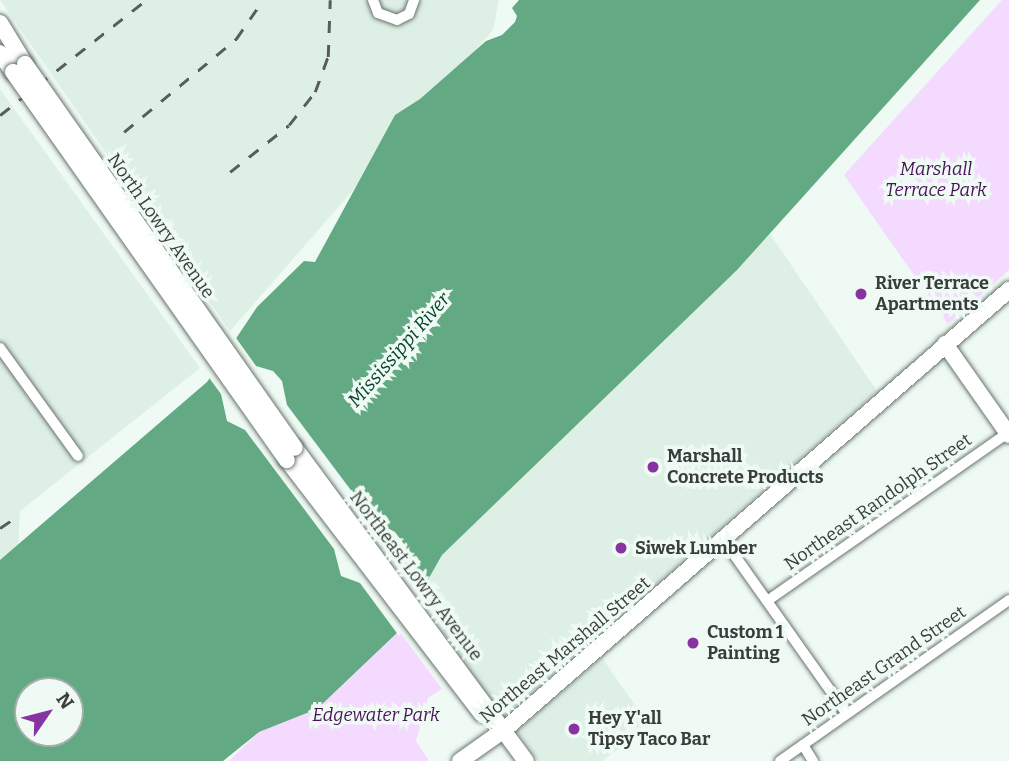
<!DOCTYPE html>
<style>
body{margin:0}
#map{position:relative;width:1009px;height:761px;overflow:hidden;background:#eefaf3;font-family:Bitter,serif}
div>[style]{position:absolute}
.built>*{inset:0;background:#def0e5}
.green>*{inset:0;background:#f4dafe}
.water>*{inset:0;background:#63aa84}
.pier>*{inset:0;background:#eefaf3}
.roads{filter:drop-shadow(0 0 2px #6a746e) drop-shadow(0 0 2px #6a746e)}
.street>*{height:10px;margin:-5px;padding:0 5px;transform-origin:5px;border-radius:5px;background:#fff}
.secondary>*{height:16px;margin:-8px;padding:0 8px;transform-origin:8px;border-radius:8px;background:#fff}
.rail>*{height:2.5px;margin-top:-1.25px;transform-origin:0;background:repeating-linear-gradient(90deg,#585d5a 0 12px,transparent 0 24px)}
.bridges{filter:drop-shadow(0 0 2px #6a746e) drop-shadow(0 0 2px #6a746e)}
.secondary-bridge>*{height:16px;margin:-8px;padding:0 8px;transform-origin:8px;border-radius:8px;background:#fff}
.dots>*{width:19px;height:19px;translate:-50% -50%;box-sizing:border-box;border:4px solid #eefaf3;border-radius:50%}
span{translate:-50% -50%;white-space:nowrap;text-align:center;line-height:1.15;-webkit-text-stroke:7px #eefaf3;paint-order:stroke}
.park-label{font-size:18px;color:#471358;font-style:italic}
.street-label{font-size:18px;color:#393d3b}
.poi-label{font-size:18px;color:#393d3b;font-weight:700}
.left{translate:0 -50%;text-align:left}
.water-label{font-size:19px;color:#08442a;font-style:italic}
.north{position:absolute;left:14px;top:677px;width:70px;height:70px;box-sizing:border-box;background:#eefaf3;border:2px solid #a6aea9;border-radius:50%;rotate:55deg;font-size:19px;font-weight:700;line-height:28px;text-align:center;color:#393d3b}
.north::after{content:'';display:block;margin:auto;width:24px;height:32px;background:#8733a2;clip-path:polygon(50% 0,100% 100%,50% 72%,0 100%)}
</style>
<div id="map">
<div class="built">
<div style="clip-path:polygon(0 0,499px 0,493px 30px,230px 331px)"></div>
<div style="clip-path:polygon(0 89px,200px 368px,20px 511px,18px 548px,0 561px)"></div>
<div style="clip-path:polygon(770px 234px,877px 391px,517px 705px,505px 711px,496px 707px,440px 632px,446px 627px,422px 591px,442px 555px)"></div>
<div style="clip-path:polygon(602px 658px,650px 726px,602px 761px,538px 761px,517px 731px)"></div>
</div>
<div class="green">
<div style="clip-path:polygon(1002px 0,1009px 0,1009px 270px,948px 324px,844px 175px)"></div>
<div style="clip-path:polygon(399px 631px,442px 689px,428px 698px,416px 741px,429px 761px,229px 761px,259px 732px,317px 709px)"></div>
</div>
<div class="water">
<div style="clip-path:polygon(evenodd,519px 0,980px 0,737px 270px,442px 555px,399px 631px,317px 709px,259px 732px,223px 761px,0 761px,0 560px,207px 382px,257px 307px,304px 261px,315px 262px,395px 115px,420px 99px,486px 41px,502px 35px,515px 22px,517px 16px,512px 8px,519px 0,28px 691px,70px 691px,70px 733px,28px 733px,28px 691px)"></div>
</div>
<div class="pier">
<div style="clip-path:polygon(234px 335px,256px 366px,273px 371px,282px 381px,287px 405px,374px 521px,395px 532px,404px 544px,404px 564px,424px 594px,399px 636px,360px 583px,341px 576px,334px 549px,245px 430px,227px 421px,221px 394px,207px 375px)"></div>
</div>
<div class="roads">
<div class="street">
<div style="left:373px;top:0;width:14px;rotate:69deg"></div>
<div style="left:378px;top:13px;width:20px;rotate:20deg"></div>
<div style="left:397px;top:20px;width:13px;rotate:-27deg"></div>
<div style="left:409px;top:14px;width:15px;rotate:-70deg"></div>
<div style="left:0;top:348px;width:133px;rotate:54.2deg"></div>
<div style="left:723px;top:539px;width:214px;rotate:54.7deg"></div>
<div style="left:767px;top:601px;width:295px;rotate:-34.9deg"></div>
<div style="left:803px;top:745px;width:19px;rotate:58deg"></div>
<div style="left:780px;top:761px;width:280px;rotate:-35.1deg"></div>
</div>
<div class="secondary">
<div style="left:0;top:23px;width:48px;rotate:58.6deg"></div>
<div style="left:0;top:53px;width:23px;rotate:56deg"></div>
<div style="left:945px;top:344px;width:111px;rotate:54.9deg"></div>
<div style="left:295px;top:448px;width:389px;rotate:53.6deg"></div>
<div style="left:287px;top:460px;width:320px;rotate:52.5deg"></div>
<div style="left:460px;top:761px;width:54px;rotate:-35.2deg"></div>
<div style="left:504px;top:730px;width:670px;rotate:-41.07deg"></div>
</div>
</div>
<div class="rail">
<div style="left:0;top:115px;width:186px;rotate:-38.2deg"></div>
<div style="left:124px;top:132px;width:146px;rotate:-39.7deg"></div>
<div style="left:236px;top:39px;width:47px;rotate:-55.3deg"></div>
<div style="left:230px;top:172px;width:75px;rotate:-38.5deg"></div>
<div style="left:289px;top:125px;width:42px;rotate:-51.8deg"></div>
<div style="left:315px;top:92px;width:37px;rotate:-70deg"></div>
<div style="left:328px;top:57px;width:57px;rotate:-88deg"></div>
<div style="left:0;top:528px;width:14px;rotate:-34deg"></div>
</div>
<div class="bridges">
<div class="secondary-bridge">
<div style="left:25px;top:64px;width:469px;rotate:54.9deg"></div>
<div style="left:13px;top:72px;width:475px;rotate:54.8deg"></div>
</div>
</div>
<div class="dots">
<div style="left:861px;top:294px;background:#8733a2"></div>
<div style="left:653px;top:467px;background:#8733a2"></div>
<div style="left:621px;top:548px;background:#8733a2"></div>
<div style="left:693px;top:643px;background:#8733a2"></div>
<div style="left:574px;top:729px;background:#8733a2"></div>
</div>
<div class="park-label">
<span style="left:936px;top:180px">Marshall<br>Terrace Park</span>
<span style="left:376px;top:715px">Edgewater Park</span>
</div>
<div class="street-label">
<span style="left:161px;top:226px;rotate:55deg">North Lowry Avenue</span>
<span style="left:878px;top:502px;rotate:-35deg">Northeast Randolph Street</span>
<span style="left:416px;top:576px;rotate:53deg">Northeast Lowry Avenue</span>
<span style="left:565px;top:650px;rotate:-40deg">Northeast Marshall Street</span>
<span style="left:884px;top:666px;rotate:-35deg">Northeast Grand Street</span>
</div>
<div class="poi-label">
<span class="left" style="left:875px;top:294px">River Terrace<br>Apartments</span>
<span class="left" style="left:667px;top:467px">Marshall<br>Concrete Products</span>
<span class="left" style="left:635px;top:548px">Siwek Lumber</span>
<span class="left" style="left:707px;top:643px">Custom 1<br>Painting</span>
<span class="left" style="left:588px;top:729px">Hey Y'all<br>Tipsy Taco Bar</span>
</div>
<div class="water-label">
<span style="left:399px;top:350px;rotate:-49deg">Mississippi River</span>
</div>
<div class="north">N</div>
</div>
